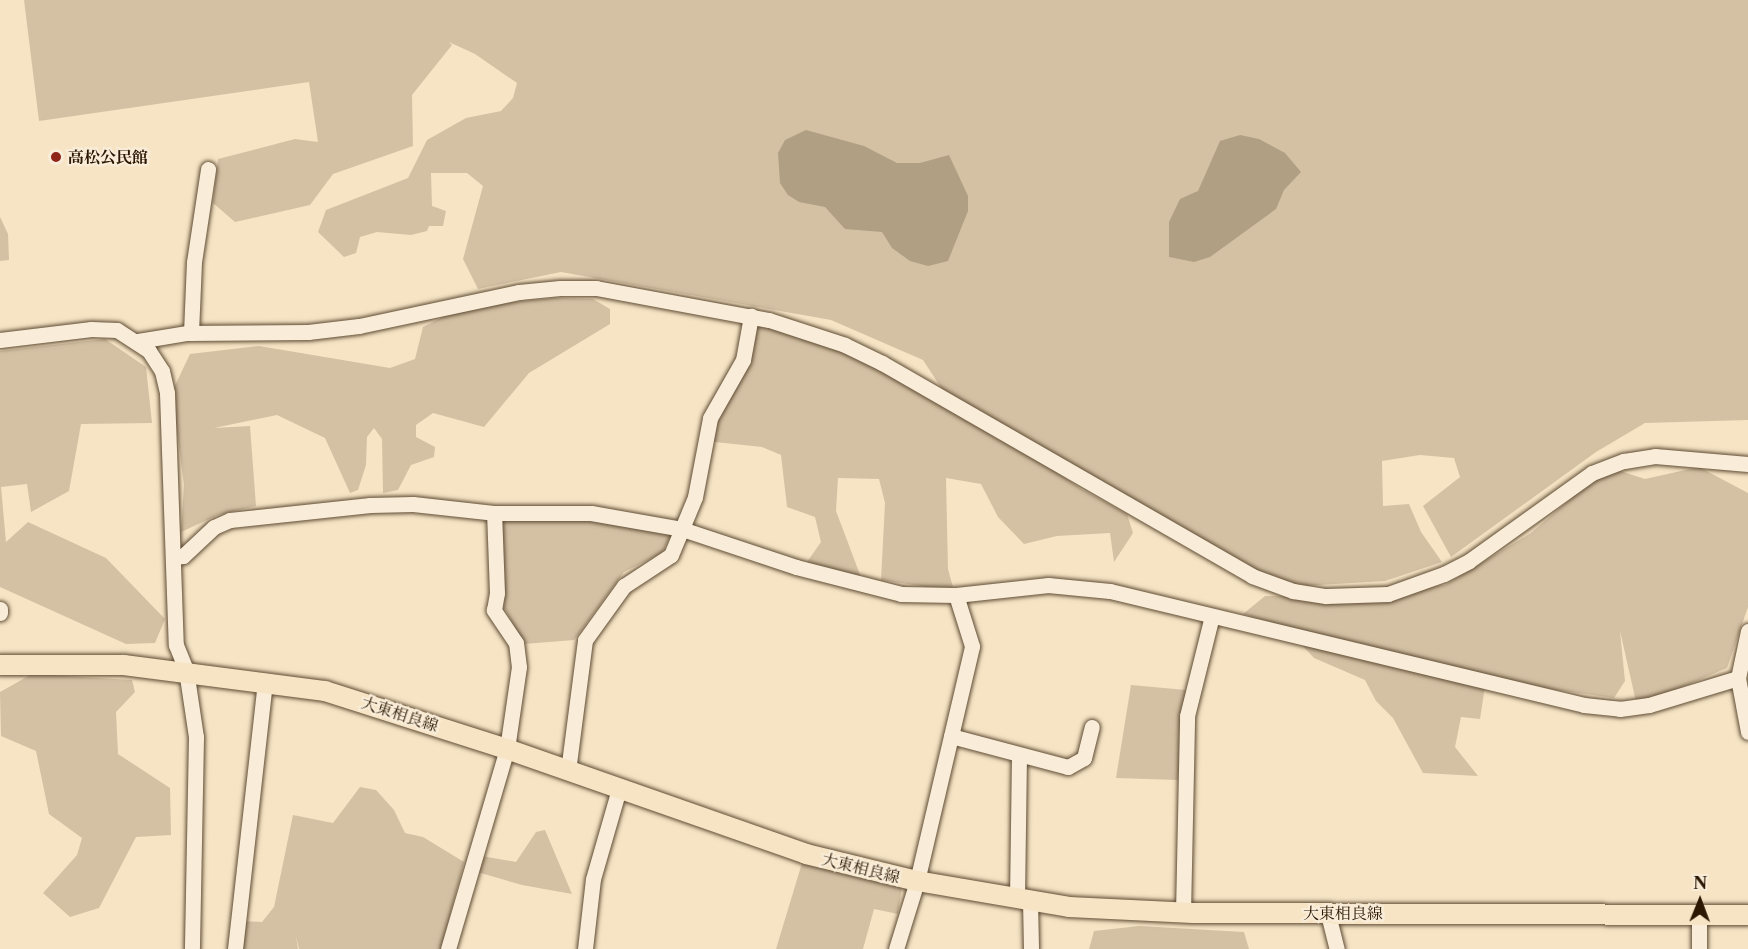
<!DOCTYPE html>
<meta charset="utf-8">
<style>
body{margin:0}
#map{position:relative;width:1748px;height:949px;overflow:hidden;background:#f6e4c5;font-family:"Libre Caslon Text","Noto Serif JP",serif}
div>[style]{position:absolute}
.green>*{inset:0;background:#d4c1a4}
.water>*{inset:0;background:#b19f83}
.roads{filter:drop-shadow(0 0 2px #5e4b33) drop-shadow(0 0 2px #5e4b33)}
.minor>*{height:15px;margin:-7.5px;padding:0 7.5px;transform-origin:7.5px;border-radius:7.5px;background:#f9edd9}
.major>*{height:20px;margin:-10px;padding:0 10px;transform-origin:10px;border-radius:10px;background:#f6e4c5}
.dots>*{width:16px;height:16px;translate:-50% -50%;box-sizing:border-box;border:3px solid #f9edd9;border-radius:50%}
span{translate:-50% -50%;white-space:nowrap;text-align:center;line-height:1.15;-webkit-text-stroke:4.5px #f9edd9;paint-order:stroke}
.poi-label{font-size:16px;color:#2c1802;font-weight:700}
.left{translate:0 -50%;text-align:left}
.street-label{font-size:16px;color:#2c1802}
.north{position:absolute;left:1670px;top:871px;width:60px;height:60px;-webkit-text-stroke:4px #f9edd9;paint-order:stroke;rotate:1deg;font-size:16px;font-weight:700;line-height:24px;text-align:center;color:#2c1802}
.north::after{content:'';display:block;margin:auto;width:21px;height:27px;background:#2c1802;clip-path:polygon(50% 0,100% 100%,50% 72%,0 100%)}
</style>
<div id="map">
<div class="green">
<div style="clip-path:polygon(24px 0,1748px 0,1748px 420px,1645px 423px,1596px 452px,1451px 557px,1423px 506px,1460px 477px,1454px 458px,1420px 455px,1382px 461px,1383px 506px,1409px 504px,1421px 532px,1442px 562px,1385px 581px,1302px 586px,1243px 567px,994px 428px,1081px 489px,1127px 514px,1133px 533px,1114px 562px,1110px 533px,1057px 536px,1024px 544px,998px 517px,981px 484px,946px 478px,948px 569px,954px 591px,881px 580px,885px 503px,879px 479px,838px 478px,836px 511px,862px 580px,807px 562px,821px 542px,815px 517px,787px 507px,781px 455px,762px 447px,706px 441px,753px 319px,860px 356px,951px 403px,923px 360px,831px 320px,561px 272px,478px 289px,463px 259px,483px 186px,467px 173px,431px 173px,432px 206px,446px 211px,443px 226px,429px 226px,427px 231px,411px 235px,377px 232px,360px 237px,356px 253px,344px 257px,318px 232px,326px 210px,408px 178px,427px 140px,466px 118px,501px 111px,513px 98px,517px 83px,475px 54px,449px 42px,452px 45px,412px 95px,413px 146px,333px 174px,310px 205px,235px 222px,213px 203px,218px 159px,295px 139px,318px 142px,309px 82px,39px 121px)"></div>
<div style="clip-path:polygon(0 217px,8px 234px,9px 260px,0 261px)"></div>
<div style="clip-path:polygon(555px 298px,593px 299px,610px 309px,610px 324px,529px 373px,484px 427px,433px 413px,416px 425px,416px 437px,435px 447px,434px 457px,411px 465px,398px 490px,383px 493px,382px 439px,374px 428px,367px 437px,366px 465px,358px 490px,350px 493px,325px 438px,277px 415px,214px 428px,250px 426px,256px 506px,218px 515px,181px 532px,184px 485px,172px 392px,190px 354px,259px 346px,390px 368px,415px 359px,423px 327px,445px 316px,492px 304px)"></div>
<div style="clip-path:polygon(105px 339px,146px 367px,152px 423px,81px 424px,69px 491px,31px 512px,27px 484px,1px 487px,6px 542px,28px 522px,106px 558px,165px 619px,155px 643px,126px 644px,0 587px,0 351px)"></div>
<div style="clip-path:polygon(1608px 467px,1645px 479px,1699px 467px,1748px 493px,1748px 607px,1727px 668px,1637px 706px,1620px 631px,1625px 681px,1614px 698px,1486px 680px,1480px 719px,1461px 717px,1455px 747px,1478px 776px,1423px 773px,1393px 718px,1376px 701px,1365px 680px,1314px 658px,1284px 626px,1243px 614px,1265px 596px,1356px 597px,1445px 585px,1531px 533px)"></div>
<div style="clip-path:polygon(494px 513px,589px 517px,672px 533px,662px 553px,624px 572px,574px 640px,524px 644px,499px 598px)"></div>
<div style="clip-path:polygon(32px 674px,132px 680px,135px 692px,116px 712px,118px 754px,170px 788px,171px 835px,136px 837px,99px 908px,70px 917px,43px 893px,77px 855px,82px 838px,49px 814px,36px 751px,1px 736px,0 692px)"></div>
<div style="clip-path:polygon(1131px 685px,1186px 690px,1178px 780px,1116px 778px)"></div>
<div style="clip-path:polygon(360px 787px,376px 790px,394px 810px,405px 833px,423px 837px,464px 862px,441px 949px,299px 949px,296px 936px,298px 949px,238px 949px,241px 921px,262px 922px,274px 907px,293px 815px,333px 823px)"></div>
<div style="clip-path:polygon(545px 830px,572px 894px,522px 885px,474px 871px,482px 856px,516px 862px,536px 832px)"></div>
<div style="clip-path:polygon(824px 862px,842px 874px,880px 879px,902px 887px,898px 914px,874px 909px,863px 949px,776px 949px,802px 863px)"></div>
<div style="clip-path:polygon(1139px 926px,1244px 932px,1249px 949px,1089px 949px,1094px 931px)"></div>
</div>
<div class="water">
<div style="clip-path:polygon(806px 130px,864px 146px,897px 163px,920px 163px,949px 155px,968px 196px,968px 211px,948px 261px,928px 266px,910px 261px,892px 248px,882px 232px,845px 229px,825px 207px,799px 202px,788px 195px,780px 183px,778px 153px,785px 140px)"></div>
<div style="clip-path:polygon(1240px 135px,1259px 139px,1285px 153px,1301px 172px,1284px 190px,1276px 209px,1210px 257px,1194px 262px,1169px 257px,1169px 222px,1180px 199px,1198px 191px,1220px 141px)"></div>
</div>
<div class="roads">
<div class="minor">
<div style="left:191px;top:333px;width:71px;rotate:-87.6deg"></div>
<div style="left:194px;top:262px;width:94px;rotate:-81.4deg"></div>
<div style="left:0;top:340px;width:92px;rotate:-6.9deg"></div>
<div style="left:91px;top:329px;width:26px;rotate:2deg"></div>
<div style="left:117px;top:330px;width:38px;rotate:33deg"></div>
<div style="left:149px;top:351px;width:24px;rotate:57deg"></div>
<div style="left:162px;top:371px;width:23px;rotate:77deg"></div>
<div style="left:167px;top:393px;width:252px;rotate:88deg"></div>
<div style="left:176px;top:645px;width:27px;rotate:68deg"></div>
<div style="left:186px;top:670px;width:68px;rotate:81.5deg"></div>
<div style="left:196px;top:737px;width:212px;rotate:91.1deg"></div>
<div style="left:138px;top:341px;width:50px;rotate:-9.3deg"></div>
<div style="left:187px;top:333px;width:121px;rotate:-0.5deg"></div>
<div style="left:308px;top:332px;width:51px;rotate:-6.7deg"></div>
<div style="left:359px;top:326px;width:164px;rotate:-12deg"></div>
<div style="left:519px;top:292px;width:41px;rotate:-5.6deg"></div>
<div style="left:560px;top:288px;width:36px"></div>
<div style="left:596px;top:288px;width:176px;rotate:10.5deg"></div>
<div style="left:769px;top:320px;width:80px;rotate:18.2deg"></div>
<div style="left:845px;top:345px;width:41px;rotate:25.9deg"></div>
<div style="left:882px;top:363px;width:427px;rotate:29.9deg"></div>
<div style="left:1252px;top:576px;width:44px;rotate:20.1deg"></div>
<div style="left:1293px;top:591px;width:33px;rotate:9deg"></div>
<div style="left:1326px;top:596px;width:62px;rotate:-1.8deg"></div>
<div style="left:1388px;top:594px;width:59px;rotate:-19.7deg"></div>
<div style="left:1444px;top:574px;width:28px;rotate:-27deg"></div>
<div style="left:1469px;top:561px;width:151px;rotate:-35.6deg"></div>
<div style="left:1592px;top:473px;width:34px;rotate:-21deg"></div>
<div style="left:1624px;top:461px;width:31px;rotate:-9deg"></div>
<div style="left:1655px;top:456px;width:93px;rotate:4.9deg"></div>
<div style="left:173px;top:557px;width:10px;rotate:-6deg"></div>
<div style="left:183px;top:556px;width:42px;rotate:-43.1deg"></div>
<div style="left:214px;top:527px;width:17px;rotate:-24deg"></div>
<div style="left:230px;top:520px;width:141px;rotate:-6.1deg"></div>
<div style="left:370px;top:505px;width:43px;rotate:-1.3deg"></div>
<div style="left:413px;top:504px;width:81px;rotate:6.3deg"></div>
<div style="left:494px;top:513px;width:97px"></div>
<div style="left:591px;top:513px;width:92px;rotate:10deg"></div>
<div style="left:682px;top:529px;width:120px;rotate:18.4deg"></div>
<div style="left:796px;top:567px;width:108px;rotate:14.4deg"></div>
<div style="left:901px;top:594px;width:55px;rotate:1deg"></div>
<div style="left:956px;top:595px;width:93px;rotate:-6.2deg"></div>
<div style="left:1048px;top:585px;width:62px;rotate:5.5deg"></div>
<div style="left:1110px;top:591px;width:488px;rotate:13.5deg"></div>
<div style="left:1584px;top:705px;width:36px;rotate:6deg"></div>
<div style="left:1620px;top:709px;width:29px;rotate:-8deg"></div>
<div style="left:1649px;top:705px;width:93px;rotate:-16.9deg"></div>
<div style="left:0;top:609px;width:4px;rotate:90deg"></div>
<div style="left:1748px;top:631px;width:48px;rotate:102deg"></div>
<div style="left:1738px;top:678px;width:55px;rotate:79.5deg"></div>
<div style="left:951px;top:736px;width:121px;rotate:14.8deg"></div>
<div style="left:1068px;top:767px;width:18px;rotate:-29deg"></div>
<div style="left:1084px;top:758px;width:32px;rotate:-76deg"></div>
<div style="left:568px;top:771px;width:132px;rotate:-82.6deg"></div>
<div style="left:585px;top:640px;width:67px;rotate:-54.2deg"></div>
<div style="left:624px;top:586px;width:56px;rotate:-33.4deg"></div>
<div style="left:671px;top:555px;width:63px;rotate:-67.5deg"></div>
<div style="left:695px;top:497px;width:80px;rotate:-79.2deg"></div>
<div style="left:710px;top:418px;width:67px;rotate:-60.4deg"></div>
<div style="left:743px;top:360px;width:45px;rotate:-79.7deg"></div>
<div style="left:1017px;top:898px;width:143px;rotate:-89.2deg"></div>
<div style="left:1030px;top:900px;width:49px;rotate:88.8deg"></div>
<div style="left:1183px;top:913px;width:197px;rotate:-88.8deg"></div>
<div style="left:1187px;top:716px;width:103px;rotate:-76deg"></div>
<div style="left:1328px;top:914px;width:36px;rotate:76deg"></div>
<div style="left:1699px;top:915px;width:34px;rotate:90deg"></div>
<div style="left:235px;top:949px;width:270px;rotate:-83.6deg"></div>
<div style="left:448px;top:949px;width:209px;rotate:-73.6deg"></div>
<div style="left:507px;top:749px;width:83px;rotate:-81.7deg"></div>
<div style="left:519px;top:667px;width:24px;rotate:-97deg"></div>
<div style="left:516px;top:643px;width:40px;rotate:-124deg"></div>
<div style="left:494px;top:610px;width:17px;rotate:-80deg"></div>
<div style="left:497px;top:593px;width:80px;rotate:-92.1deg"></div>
<div style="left:585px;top:949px;width:70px;rotate:-83.5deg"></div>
<div style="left:593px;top:879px;width:94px;rotate:-73.9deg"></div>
<div style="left:896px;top:949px;width:71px;rotate:-72.8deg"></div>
<div style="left:917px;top:881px;width:241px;rotate:-76.8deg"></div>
<div style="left:972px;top:646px;width:53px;rotate:-107.4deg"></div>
</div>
<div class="major">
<div style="left:0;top:665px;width:124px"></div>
<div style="left:124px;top:665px;width:203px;rotate:7.4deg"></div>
<div style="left:325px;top:691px;width:191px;rotate:17.7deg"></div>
<div style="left:507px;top:749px;width:317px;rotate:19.3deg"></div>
<div style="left:806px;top:854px;width:114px;rotate:13.7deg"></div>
<div style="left:917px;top:881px;width:154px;rotate:9.7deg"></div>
<div style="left:1069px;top:907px;width:124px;rotate:2.8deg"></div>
<div style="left:1193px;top:913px;width:555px;rotate:0.21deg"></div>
</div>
</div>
<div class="dots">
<div style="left:56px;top:157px;background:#8f2418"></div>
</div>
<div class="poi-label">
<span class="left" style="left:68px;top:157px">高松公民館</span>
</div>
<div class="street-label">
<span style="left:400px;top:714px;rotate:18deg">大東相良線</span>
<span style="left:861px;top:868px;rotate:14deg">大東相良線</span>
<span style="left:1343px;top:913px">大東相良線</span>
</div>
<div class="north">N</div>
</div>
